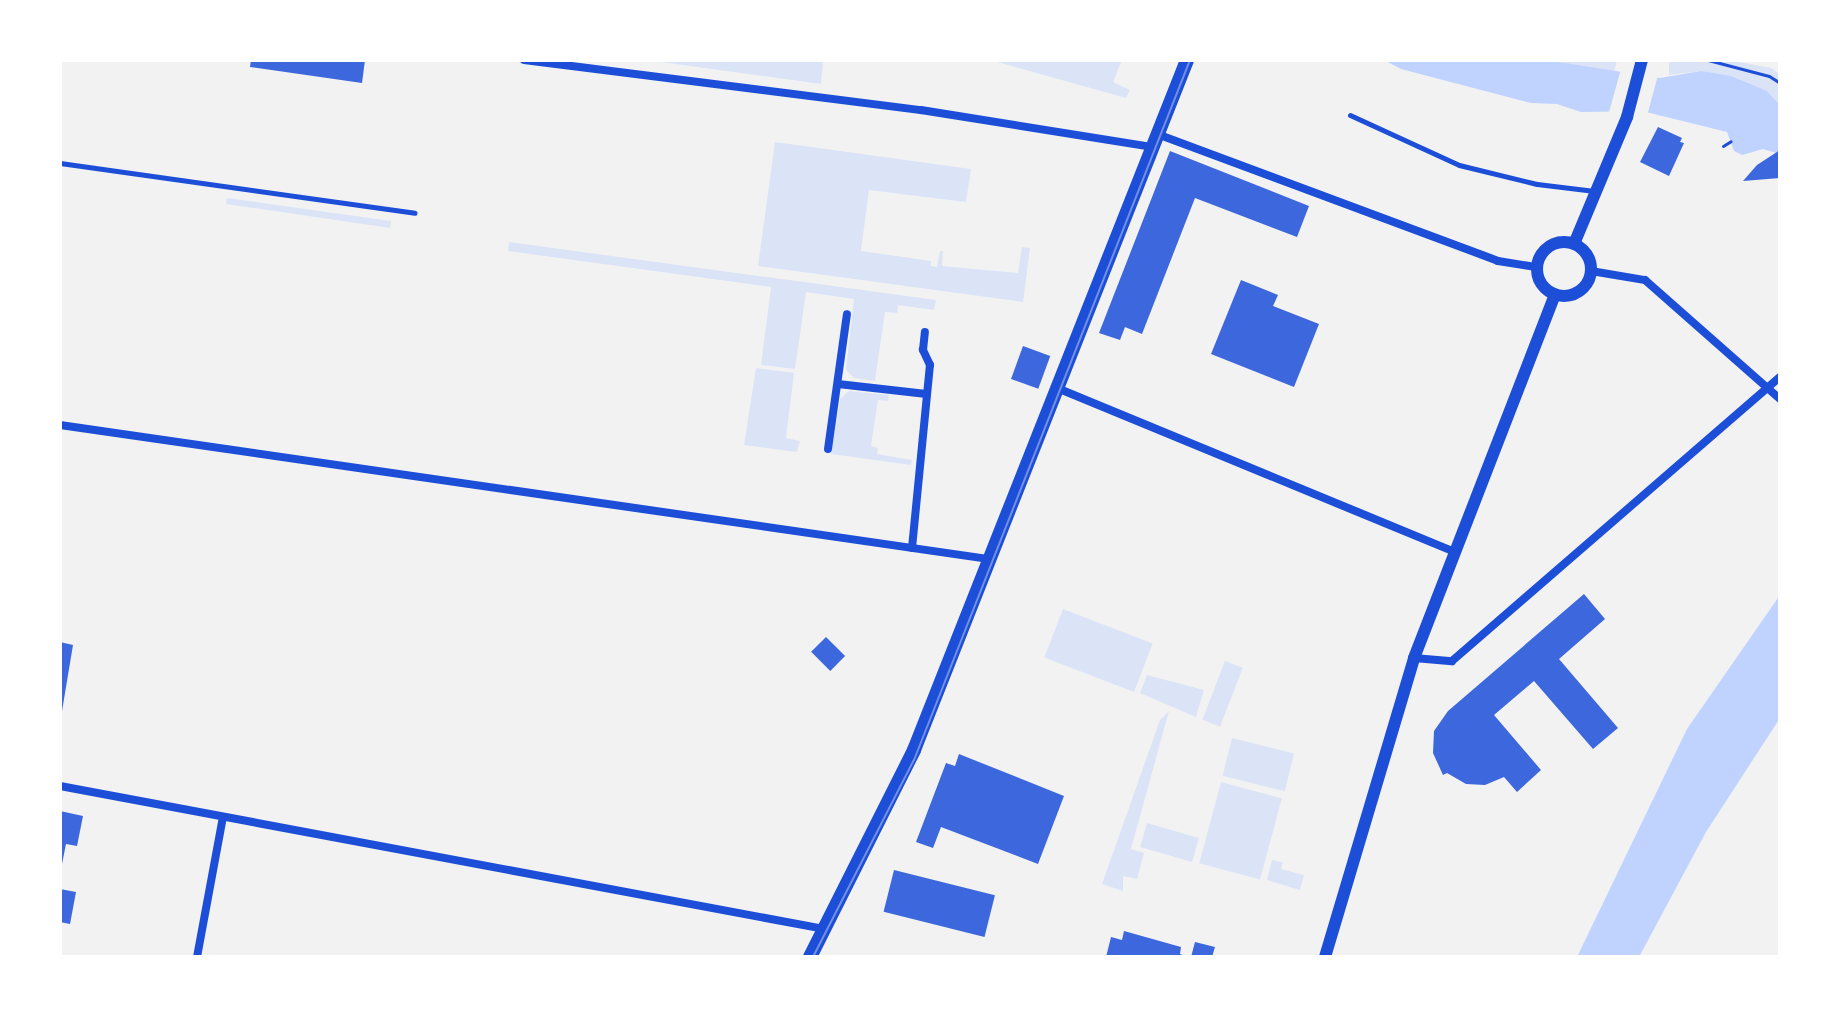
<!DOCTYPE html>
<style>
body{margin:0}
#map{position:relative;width:1840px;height:1017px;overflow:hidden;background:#f2f2f2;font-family:"Golos Text",sans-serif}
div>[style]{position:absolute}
.green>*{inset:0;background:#dbe4f7;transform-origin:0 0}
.water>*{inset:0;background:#bfd3fe}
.pier>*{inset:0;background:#f2f2f2}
.building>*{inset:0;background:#3d67dc;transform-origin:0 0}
.path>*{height:3px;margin:-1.5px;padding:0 1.5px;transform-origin:1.5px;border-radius:1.5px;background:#1d4ed8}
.service>*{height:5px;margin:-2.5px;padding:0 2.5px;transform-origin:2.5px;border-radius:2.5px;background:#1d4ed8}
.minor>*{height:8px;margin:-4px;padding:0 4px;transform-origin:4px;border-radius:4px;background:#1d4ed8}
.tertiary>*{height:12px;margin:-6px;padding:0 6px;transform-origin:6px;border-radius:6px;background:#1d4ed8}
.tertiary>.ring{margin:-6px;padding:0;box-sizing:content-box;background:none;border:12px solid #1d4ed8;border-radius:50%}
.secondary>*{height:14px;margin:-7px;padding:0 7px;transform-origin:7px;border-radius:7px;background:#1d4ed8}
.tram>*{height:2px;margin:-1px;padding:0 1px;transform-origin:1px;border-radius:1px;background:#7290e2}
span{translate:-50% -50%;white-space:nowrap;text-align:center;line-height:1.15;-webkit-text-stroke:8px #fff;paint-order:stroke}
.frame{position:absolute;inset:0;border:62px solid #fff;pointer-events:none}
</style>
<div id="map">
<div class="green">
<div style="clip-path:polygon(647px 60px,823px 60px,821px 84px)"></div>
<div style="clip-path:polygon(990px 60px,1122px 60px,1113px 82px,1130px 90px,1126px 98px)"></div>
<div style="clip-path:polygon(1546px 60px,1617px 60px,1614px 73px)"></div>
<div style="clip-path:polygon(1669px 60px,1729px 60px,1771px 68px,1780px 74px,1780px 105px,1767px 91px,1701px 71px,1669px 75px)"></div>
<div style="clip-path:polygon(775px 142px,971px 169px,966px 202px,869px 190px,861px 251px,931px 261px,931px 266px,937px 267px,940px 251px,943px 251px,942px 266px,1018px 273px,1022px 247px,1030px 248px,1023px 302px,758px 266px)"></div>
<div style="clip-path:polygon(227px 198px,391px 221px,390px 228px,226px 204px)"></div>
<div style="clip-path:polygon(509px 242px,936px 300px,934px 310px,898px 305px,897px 313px,885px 312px,875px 381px,854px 378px,846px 370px,854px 299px,806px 292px,795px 369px,761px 365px,771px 287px,508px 251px)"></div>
<div style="clip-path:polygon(756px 368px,794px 373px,786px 438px,800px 441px,797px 452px,744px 445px)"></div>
<div style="clip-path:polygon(849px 391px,889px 395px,888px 401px,878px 400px,871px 446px,878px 448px,877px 454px,912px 460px,911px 465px,831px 454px,840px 399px)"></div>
<div style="left:1063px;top:609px;width:96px;height:52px;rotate:21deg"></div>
<div style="left:1225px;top:661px;width:19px;height:63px;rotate:21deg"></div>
<div style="clip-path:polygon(1147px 675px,1204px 690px,1196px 717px,1140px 693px)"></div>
<div style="clip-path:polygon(1169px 711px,1131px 849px,1144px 853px,1137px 879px,1123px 876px,1123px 891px,1102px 884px,1160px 720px)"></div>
<div style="left:1232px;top:738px;width:64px;height:39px;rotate:14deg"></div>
<div style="left:1221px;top:782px;width:63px;height:84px;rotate:15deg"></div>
<div style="left:1147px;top:823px;width:54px;height:25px;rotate:16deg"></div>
<div style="clip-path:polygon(1272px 860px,1283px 862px,1281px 869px,1304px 875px,1300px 890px,1267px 880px)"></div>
</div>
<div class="water">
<div style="clip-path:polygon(1384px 60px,1546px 60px,1660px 78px,1701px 71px,1731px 76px,1767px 91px,1780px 105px,1780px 154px,1763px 149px,1742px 155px,1734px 151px,1727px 132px,1642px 111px,1581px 112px,1557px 104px,1531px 103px,1401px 69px)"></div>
<div style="clip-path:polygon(1780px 595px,1780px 718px,1706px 832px,1639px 957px,1577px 957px,1687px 729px)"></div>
</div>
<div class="pier">
<div style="clip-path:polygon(1621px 69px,1658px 75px,1647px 116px,1609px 112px)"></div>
</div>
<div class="building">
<div style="clip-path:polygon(251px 60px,365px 60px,362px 83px,250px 67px)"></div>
<div style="clip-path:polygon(1658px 127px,1682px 138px,1680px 142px,1684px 143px,1669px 176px,1640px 162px)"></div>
<div style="clip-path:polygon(1780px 150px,1780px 178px,1743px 181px,1757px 165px)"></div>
<div style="clip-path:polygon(1170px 151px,1309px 206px,1297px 237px,1195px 198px,1142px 334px,1125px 327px,1120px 340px,1099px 333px)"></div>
<div style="clip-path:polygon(1241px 280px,1278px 295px,1273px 306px,1319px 324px,1294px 387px,1211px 354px)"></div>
<div style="left:1023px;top:346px;width:29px;height:35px;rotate:20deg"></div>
<div style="clip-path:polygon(1584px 594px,1605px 619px,1559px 659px,1618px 728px,1593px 749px,1534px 681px,1494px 715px,1541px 770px,1517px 792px,1504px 777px,1485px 785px,1466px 784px,1447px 773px,1443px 775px,1433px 753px,1434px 731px,1448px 711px)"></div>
<div style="left:826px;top:637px;width:27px;height:21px;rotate:45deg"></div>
<div style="clip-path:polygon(60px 642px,73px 645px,62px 711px,60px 710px)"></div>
<div style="clip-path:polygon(959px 754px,1064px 796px,1038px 864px,941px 827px,933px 848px,916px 842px,946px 763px,955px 766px)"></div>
<div style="clip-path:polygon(60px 811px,83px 816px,77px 846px,66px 844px,61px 869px)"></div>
<div style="left:894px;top:870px;width:104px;height:43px;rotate:14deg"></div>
<div style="clip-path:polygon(60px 889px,76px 892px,70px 924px,60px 922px)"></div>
<div style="clip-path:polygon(1124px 931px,1181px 947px,1180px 954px,1188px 957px,1106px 957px,1111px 937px,1122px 940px)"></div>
<div style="clip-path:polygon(1195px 942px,1215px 947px,1212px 957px,1191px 957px)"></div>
</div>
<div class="path">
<div style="left:1708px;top:60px;width:63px;rotate:14.7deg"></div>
<div style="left:1769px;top:76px;width:13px;rotate:32deg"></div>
<div style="left:1723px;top:146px;width:9px;rotate:-32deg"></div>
</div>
<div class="service">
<div style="left:1350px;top:115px;width:120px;rotate:24.6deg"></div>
<div style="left:1459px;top:165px;width:80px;rotate:13.7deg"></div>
<div style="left:1537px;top:184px;width:58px;rotate:6.9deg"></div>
<div style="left:60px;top:163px;width:358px;rotate:8deg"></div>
</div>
<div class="minor">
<div style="left:524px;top:60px;width:400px;rotate:7.2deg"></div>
<div style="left:921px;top:110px;width:235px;rotate:9.1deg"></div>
<div style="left:1157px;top:134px;width:364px;rotate:20.4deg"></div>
<div style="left:1498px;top:261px;width:39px;rotate:9deg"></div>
<div style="left:1591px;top:271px;width:55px;rotate:9.5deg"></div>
<div style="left:1645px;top:280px;width:180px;rotate:41.4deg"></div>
<div style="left:838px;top:384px;width:89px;rotate:6.5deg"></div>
<div style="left:1057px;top:388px;width:430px;rotate:22.4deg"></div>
<div style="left:60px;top:425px;width:939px;rotate:8.21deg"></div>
<div style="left:828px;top:449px;width:136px;rotate:-82deg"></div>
<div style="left:912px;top:548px;width:184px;rotate:-84.4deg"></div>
<div style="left:930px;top:365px;width:17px;rotate:-115deg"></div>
<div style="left:923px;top:350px;width:18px;rotate:-84deg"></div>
<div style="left:1414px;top:658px;width:38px;rotate:5deg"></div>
<div style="left:1452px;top:661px;width:434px;rotate:-40.9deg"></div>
<div style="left:60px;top:786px;width:777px;rotate:10.6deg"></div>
<div style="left:197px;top:957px;width:142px;rotate:-79.5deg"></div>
</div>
<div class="tertiary">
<div class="ring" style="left:1537px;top:242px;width:42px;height:42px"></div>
<div style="left:1574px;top:244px;width:138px;rotate:-67.3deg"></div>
<div style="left:1627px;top:117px;width:59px;rotate:-75.3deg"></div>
<div style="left:1325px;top:957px;width:312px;rotate:-73.4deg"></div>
<div style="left:1414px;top:658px;width:390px;rotate:-68.8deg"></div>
</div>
<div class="secondary">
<div style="left:810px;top:957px;width:232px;rotate:-63.3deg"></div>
<div style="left:914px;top:750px;width:742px;rotate:-68.41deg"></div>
</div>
<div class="tram">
<div style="left:813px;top:957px;width:221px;rotate:-62.9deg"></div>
<div style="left:914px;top:760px;width:752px;rotate:-68.48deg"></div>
</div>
<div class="frame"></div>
</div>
